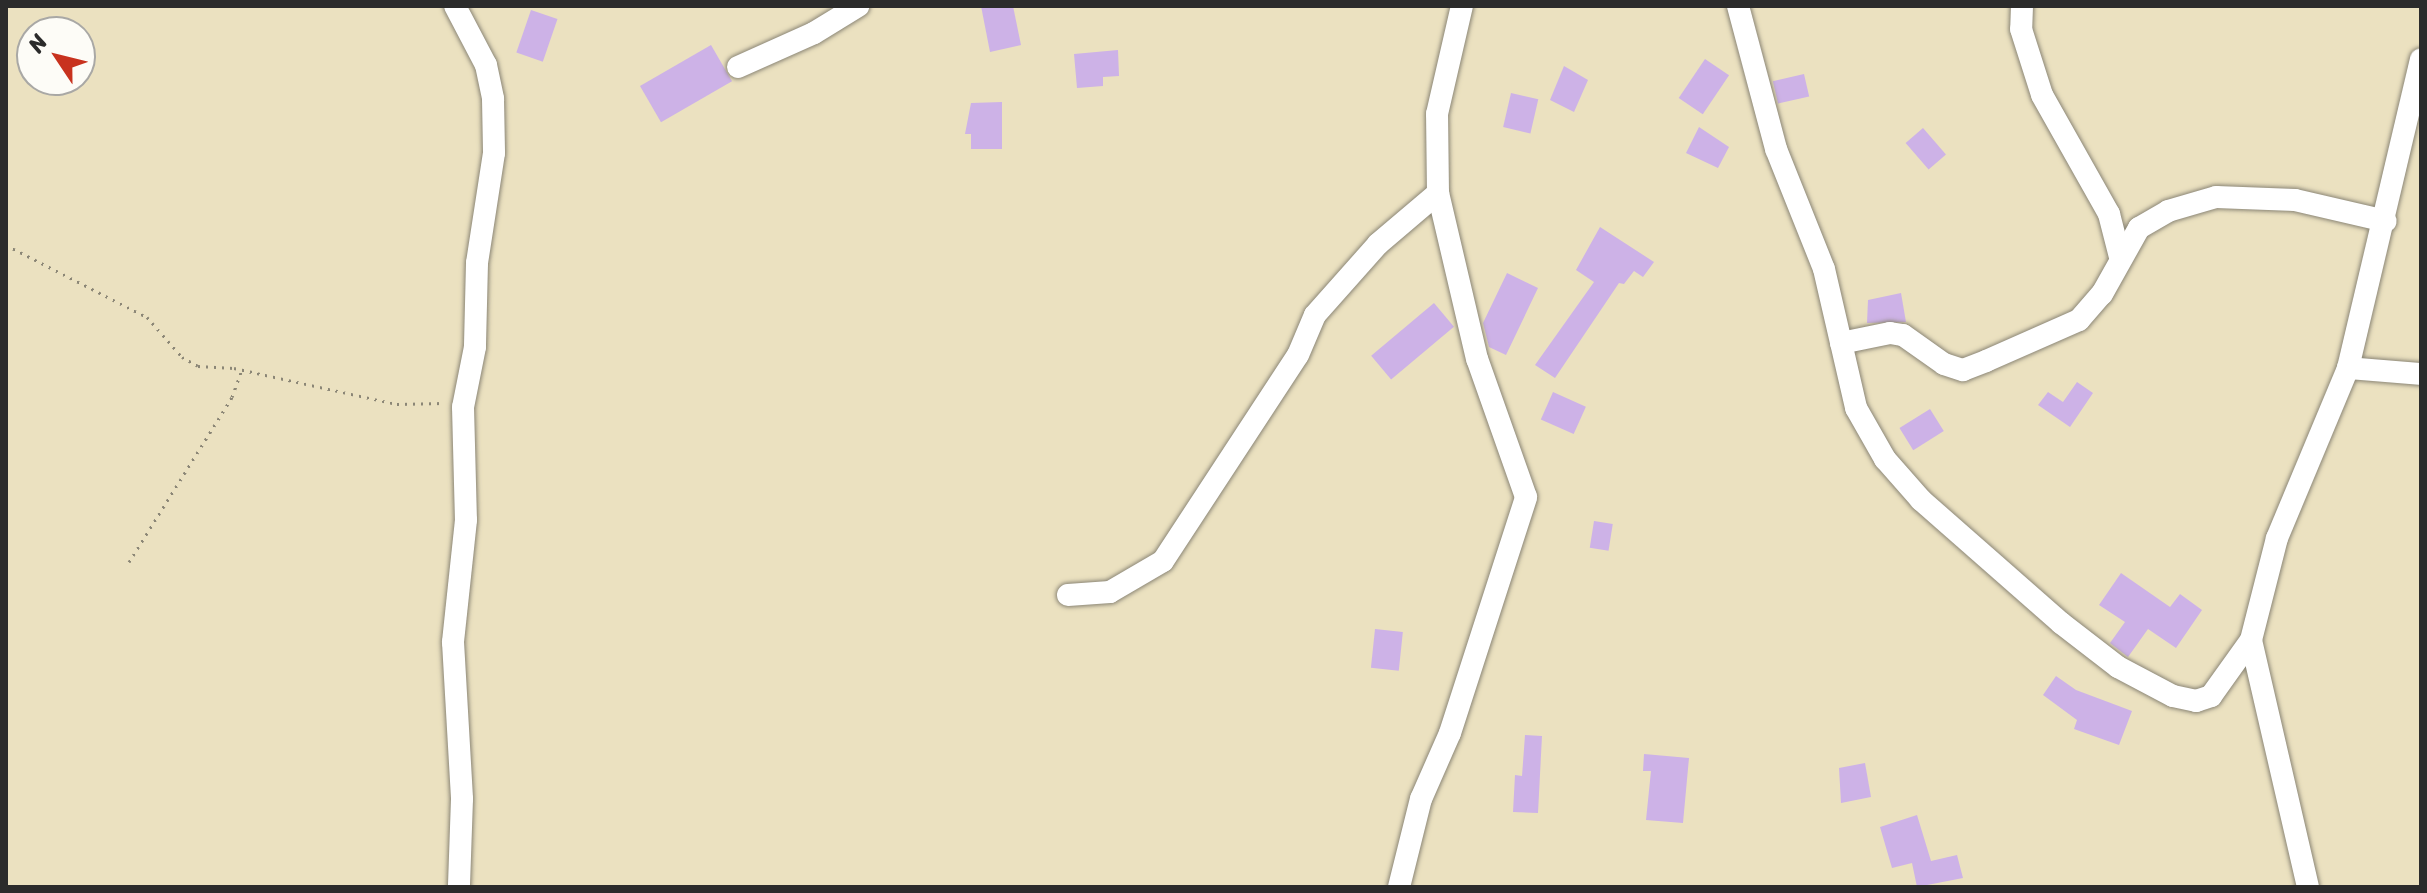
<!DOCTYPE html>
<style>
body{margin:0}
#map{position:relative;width:2427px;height:893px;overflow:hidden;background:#ebe1c0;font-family:Sriracha,sans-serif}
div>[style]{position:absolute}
.building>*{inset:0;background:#cdb2e7;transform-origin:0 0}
.path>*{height:3px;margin-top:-1.5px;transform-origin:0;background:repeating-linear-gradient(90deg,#8b8676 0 2px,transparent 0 8px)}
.roads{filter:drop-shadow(0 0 2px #8b8676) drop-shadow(0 0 2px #8b8676)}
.street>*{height:22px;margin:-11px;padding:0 11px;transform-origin:11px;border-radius:11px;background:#fff}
span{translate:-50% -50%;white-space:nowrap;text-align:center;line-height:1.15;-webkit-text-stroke:8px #fdfcf7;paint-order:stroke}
.frame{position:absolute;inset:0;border:8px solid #2b2b2b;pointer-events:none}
.north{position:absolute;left:16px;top:16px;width:80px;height:80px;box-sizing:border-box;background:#fdfcf7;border:2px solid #a9a8a5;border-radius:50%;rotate:305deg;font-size:22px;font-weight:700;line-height:32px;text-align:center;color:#2b2b2b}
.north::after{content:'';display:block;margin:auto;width:28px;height:36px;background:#c8321e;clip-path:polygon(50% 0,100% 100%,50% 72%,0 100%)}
</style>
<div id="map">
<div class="building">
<div style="clip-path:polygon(981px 6px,1013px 6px,1021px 45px,990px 52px)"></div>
<div style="left:531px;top:10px;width:28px;height:45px;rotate:19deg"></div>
<div style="left:711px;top:45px;width:42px;height:82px;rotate:60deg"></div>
<div style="clip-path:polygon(1118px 50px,1119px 76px,1103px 77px,1103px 86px,1077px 88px,1074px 54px)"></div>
<div style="left:1705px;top:59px;width:29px;height:47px;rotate:34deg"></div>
<div style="clip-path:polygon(1564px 66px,1588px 80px,1574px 112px,1550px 100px)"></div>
<div style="left:1804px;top:74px;width:23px;height:32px;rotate:77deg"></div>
<div style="left:1511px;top:93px;width:28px;height:35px;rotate:13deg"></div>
<div style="clip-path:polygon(1002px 102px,1002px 149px,971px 149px,971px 134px,965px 134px,971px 103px)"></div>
<div style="clip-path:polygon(1699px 127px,1729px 147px,1718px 168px,1686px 153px)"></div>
<div style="left:1923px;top:128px;width:35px;height:23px;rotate:49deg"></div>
<div style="clip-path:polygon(1600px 227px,1654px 262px,1643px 277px,1634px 271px,1624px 284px,1619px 283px,1555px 378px,1535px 365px,1594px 282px,1576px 270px)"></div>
<div style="clip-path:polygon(1507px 273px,1538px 288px,1506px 355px,1489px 347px,1483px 323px)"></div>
<div style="clip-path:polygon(1901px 293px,1906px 322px,1867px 323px,1868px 300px)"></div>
<div style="left:1434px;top:303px;width:31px;height:82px;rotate:50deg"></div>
<div style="clip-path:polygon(2077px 382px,2093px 393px,2070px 427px,2038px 405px,2048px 392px,2063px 402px)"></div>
<div style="left:1553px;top:392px;width:36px;height:30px;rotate:24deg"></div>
<div style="left:1930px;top:409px;width:26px;height:36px;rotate:58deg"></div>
<div style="left:1594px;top:521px;width:19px;height:27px;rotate:9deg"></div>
<div style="clip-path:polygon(2121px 573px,2170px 607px,2180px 594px,2202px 610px,2176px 648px,2148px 629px,2128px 657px,2110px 643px,2125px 622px,2099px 605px)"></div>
<div style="left:1375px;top:629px;width:28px;height:39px;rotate:6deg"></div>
<div style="clip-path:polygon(2056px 676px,2076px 690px,2132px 711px,2119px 745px,2074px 729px,2077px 720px,2043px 695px)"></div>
<div style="clip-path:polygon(1525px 735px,1542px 736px,1538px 813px,1513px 812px,1515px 775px,1522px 776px)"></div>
<div style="clip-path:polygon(1644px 754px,1689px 758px,1683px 823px,1646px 820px,1651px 771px,1643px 771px)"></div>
<div style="clip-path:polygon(1865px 763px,1871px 797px,1841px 803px,1839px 768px)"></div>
<div style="clip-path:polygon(1917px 815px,1931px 861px,1957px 855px,1963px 878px,1917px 887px,1912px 863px,1892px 868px,1880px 827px)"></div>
</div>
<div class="path">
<div style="left:6px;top:245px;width:158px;rotate:27.1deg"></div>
<div style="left:147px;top:317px;width:53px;rotate:48.8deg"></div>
<div style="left:182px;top:357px;width:18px;rotate:29deg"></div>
<div style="left:198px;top:366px;width:36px;rotate:3deg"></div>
<div style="left:234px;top:368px;width:167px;rotate:12.5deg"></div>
<div style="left:397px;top:404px;width:47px;rotate:-1.2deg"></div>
<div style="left:129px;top:562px;width:195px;rotate:-58deg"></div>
<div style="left:232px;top:397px;width:29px;rotate:-70deg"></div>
</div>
<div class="roads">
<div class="street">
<div style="left:455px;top:6px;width:67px;rotate:62.3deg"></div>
<div style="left:486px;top:65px;width:35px;rotate:78deg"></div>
<div style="left:493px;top:99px;width:54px;rotate:88.9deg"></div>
<div style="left:494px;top:153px;width:111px;rotate:98.8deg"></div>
<div style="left:477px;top:263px;width:84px;rotate:91.4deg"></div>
<div style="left:475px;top:347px;width:61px;rotate:101.3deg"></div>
<div style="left:463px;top:407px;width:113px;rotate:88.5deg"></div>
<div style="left:466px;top:520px;width:123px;rotate:96.1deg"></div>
<div style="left:453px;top:642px;width:157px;rotate:86.7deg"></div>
<div style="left:462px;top:799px;width:88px;rotate:92deg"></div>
<div style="left:1738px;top:6px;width:148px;rotate:75.1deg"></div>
<div style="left:1776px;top:149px;width:129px;rotate:68.2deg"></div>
<div style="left:1824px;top:269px;width:143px;rotate:77deg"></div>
<div style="left:1856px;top:408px;width:59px;rotate:60.4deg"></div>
<div style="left:1885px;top:459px;width:55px;rotate:48.7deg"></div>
<div style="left:1921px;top:500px;width:186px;rotate:41.3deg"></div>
<div style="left:2061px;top:623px;width:72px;rotate:37.7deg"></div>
<div style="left:2118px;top:667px;width:62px;rotate:27.8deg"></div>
<div style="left:2173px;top:696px;width:24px;rotate:12deg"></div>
<div style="left:2196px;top:701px;width:16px;rotate:-18deg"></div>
<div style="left:2211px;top:696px;width:69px;rotate:-54.5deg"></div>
<div style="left:2022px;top:6px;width:23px;rotate:92deg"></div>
<div style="left:2021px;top:29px;width:69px;rotate:72.3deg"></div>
<div style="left:2042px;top:95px;width:137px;rotate:60.6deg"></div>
<div style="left:2109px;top:214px;width:44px;rotate:75.7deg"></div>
<div style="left:738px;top:67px;width:83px;rotate:-24.1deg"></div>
<div style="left:814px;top:33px;width:52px;rotate:-31.5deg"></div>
<div style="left:1841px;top:343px;width:50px;rotate:-11.5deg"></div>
<div style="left:1890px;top:333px;width:13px;rotate:9deg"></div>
<div style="left:1903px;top:335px;width:50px;rotate:35.3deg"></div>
<div style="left:1944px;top:364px;width:20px;rotate:18deg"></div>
<div style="left:1963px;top:370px;width:25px;rotate:-21deg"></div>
<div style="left:1986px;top:361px;width:102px;rotate:-23.8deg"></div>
<div style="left:2079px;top:320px;width:35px;rotate:-49deg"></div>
<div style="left:2102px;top:294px;width:76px;rotate:-60.7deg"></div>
<div style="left:2139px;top:228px;width:34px;rotate:-30deg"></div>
<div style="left:2168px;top:211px;width:50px;rotate:-16.3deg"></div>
<div style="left:2216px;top:197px;width:79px;rotate:2.2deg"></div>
<div style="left:2295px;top:200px;width:93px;rotate:13deg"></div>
<div style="left:2348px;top:368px;width:73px;rotate:4.7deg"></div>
<div style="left:1068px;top:595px;width:42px;rotate:-4.1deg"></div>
<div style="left:1110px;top:592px;width:61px;rotate:-30.3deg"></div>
<div style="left:1163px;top:561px;width:246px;rotate:-56.8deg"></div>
<div style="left:1298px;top:355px;width:43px;rotate:-67deg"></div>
<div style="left:1315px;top:315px;width:95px;rotate:-48.4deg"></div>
<div style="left:1378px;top:244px;width:79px;rotate:-40.4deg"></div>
<div style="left:1399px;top:887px;width:91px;rotate:-76deg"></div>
<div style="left:1421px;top:799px;width:72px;rotate:-66.3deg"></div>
<div style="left:1450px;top:733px;width:248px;rotate:-72.1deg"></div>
<div style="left:1526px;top:497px;width:146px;rotate:-109.5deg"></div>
<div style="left:1477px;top:359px;width:171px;rotate:-103.2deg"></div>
<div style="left:1438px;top:193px;width:79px;rotate:-90.7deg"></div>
<div style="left:1437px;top:114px;width:111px;rotate:-77deg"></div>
<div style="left:2308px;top:887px;width:253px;rotate:-103deg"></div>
<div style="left:2251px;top:640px;width:105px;rotate:-75.7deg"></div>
<div style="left:2277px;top:538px;width:184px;rotate:-67.3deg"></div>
<div style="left:2348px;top:368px;width:317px;rotate:-76.7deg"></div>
</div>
</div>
<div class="frame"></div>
<div class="north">N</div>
</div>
